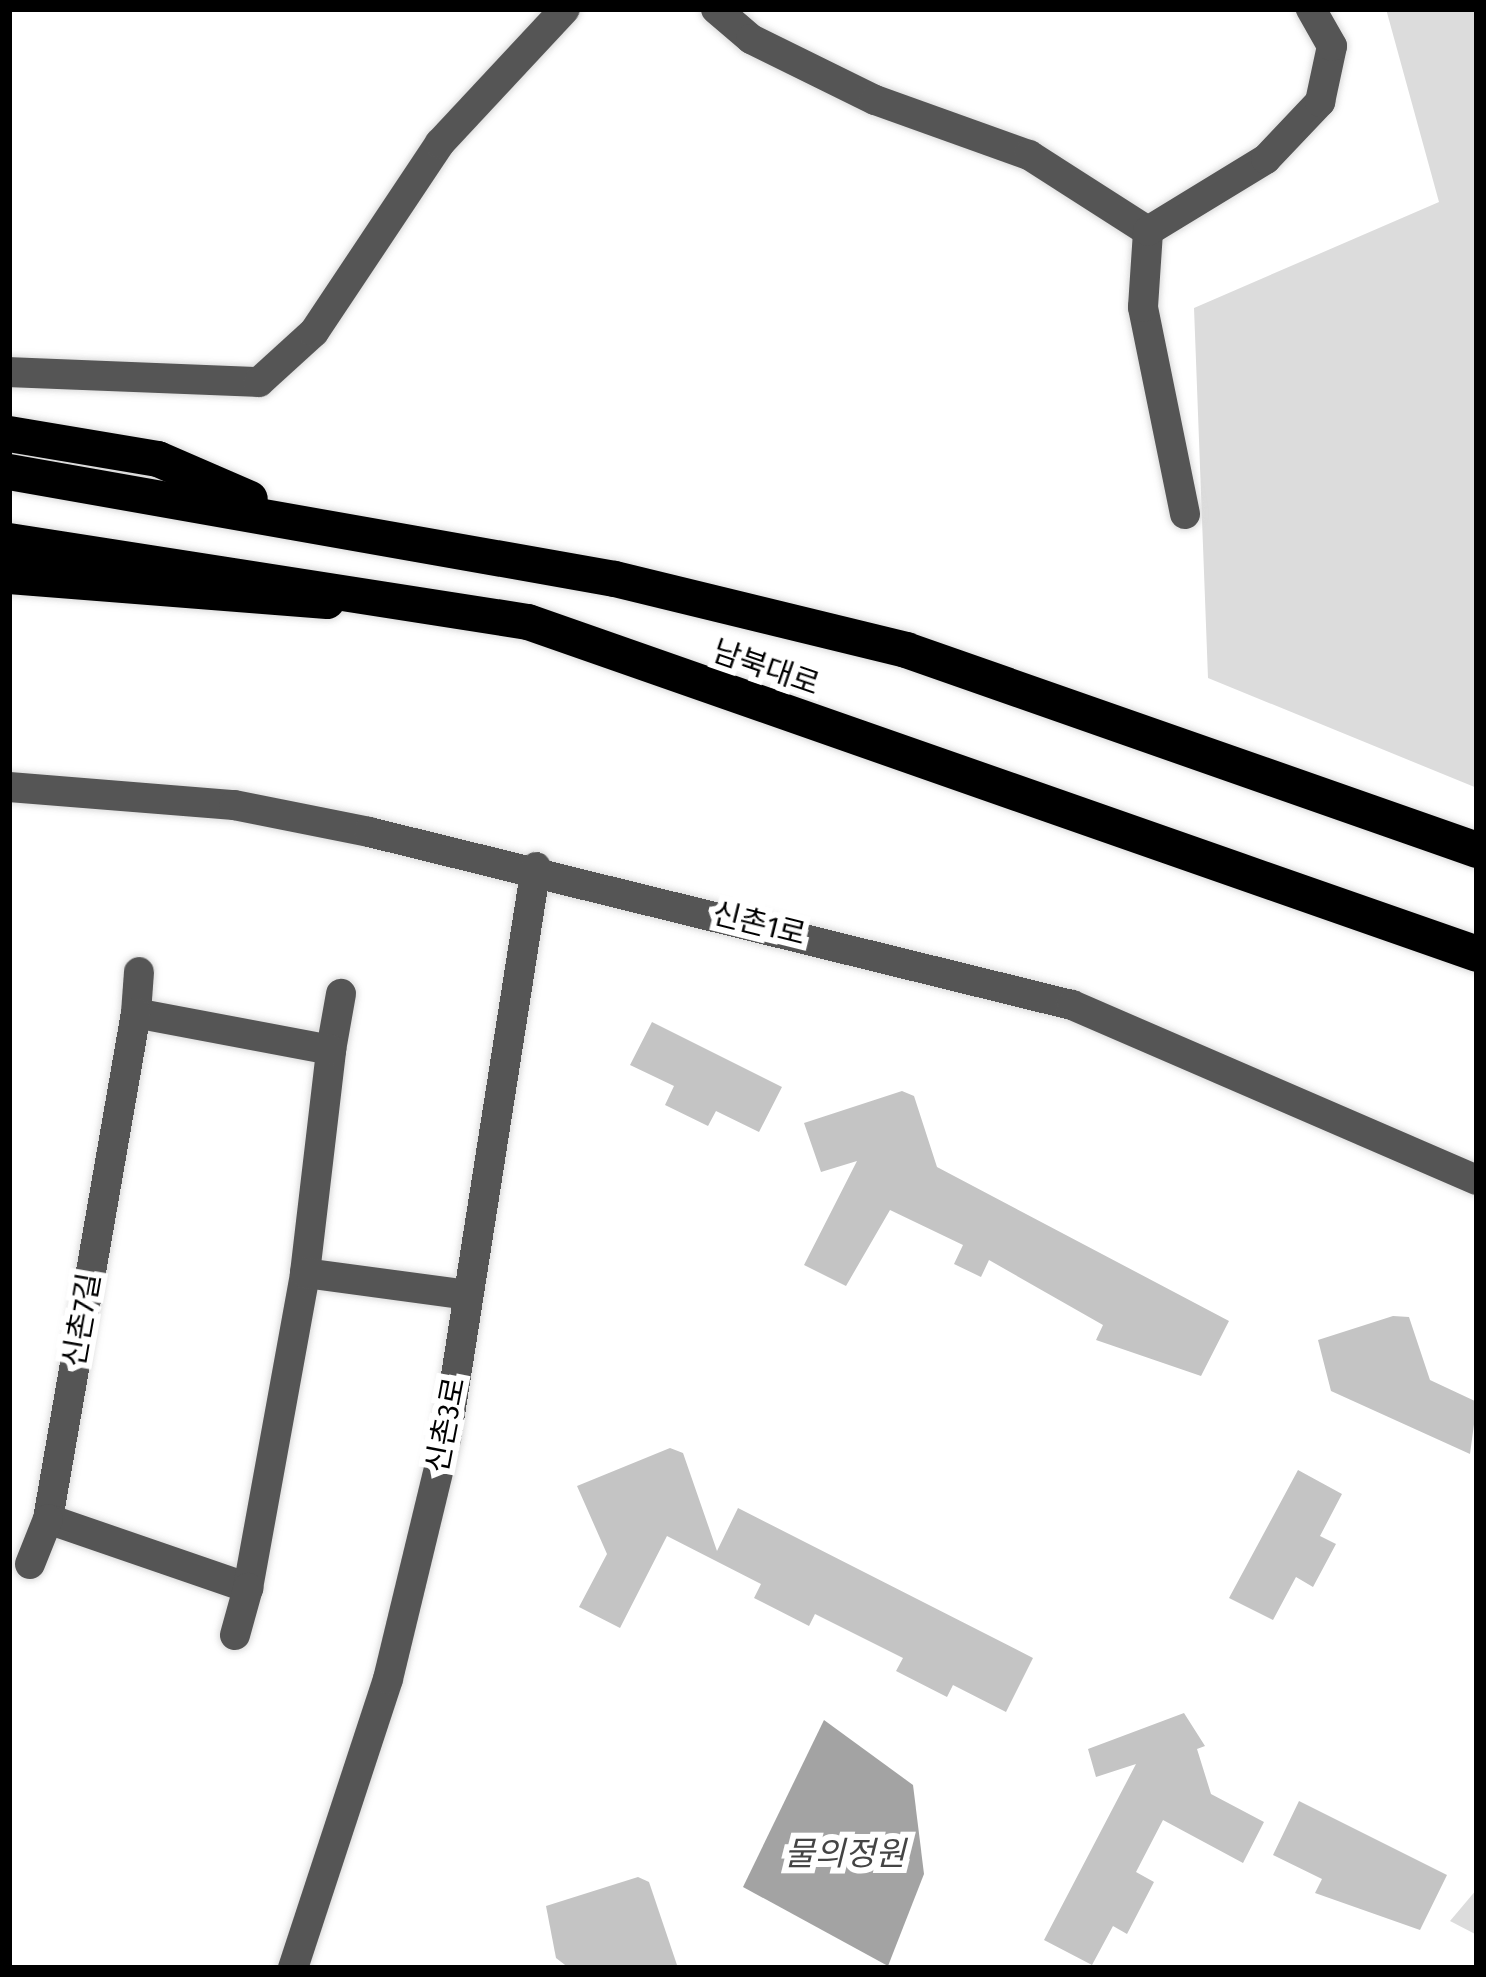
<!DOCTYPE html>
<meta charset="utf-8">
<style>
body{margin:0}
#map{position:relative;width:1486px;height:1977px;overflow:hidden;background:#fff;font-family:"Fira Sans Condensed","Noto Sans KR",sans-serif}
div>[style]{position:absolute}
.green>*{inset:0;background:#dcdcdc}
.water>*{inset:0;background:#a3a3a3}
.building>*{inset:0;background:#c4c4c4}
.roads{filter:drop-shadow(0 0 3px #dbdbdb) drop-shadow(0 0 3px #dbdbdb)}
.minor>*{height:30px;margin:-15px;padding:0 15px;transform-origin:15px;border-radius:15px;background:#555}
.highway>*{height:36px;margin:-18px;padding:0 18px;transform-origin:18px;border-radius:18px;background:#000}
span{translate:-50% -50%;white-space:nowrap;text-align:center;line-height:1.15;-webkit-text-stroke:12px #fff;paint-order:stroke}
.street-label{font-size:30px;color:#000}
.water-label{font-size:33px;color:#444;font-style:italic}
.frame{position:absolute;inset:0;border:12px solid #000;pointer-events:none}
</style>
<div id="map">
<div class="green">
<div style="clip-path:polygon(1386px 9px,1477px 9px,1477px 788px,1208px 678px,1194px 308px,1439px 202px)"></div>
<div style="clip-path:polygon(1477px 1889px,1477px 1935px,1450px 1921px)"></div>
</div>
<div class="water">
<div style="clip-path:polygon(824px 1720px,913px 1785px,924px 1874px,888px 1966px,743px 1887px)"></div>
</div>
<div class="building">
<div style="clip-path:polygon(652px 1022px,782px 1087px,759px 1132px,716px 1111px,708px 1126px,665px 1105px,674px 1086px,630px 1065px)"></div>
<div style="clip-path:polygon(902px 1091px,914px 1096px,937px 1167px,1229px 1321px,1201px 1376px,1096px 1340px,1103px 1325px,989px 1260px,981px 1277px,954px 1264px,963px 1245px,890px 1210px,846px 1286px,804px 1265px,857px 1161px,821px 1172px,804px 1123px)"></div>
<div style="clip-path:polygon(1393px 1316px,1409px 1317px,1430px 1380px,1477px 1402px,1470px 1454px,1331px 1391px,1318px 1340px)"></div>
<div style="clip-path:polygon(670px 1448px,683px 1453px,717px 1551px,738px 1508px,1033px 1658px,1006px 1712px,953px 1685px,947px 1697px,896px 1671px,903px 1658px,815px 1614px,809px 1626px,754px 1598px,761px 1584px,667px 1536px,620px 1628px,579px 1607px,607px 1554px,577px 1486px)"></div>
<div style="clip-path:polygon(1298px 1470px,1342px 1494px,1320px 1536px,1336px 1544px,1313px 1587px,1296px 1577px,1273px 1620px,1229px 1598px)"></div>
<div style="clip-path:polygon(1184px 1713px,1205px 1746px,1197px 1749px,1211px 1794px,1264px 1822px,1243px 1863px,1163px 1820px,1136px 1872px,1154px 1882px,1127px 1934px,1113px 1926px,1092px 1965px,1044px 1940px,1136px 1764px,1096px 1777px,1088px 1749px)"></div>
<div style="clip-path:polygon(1299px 1801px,1447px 1875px,1420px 1930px,1315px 1893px,1322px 1879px,1273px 1855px)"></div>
<div style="clip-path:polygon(638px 1877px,649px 1882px,678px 1968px,569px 1968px,556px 1958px,546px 1906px)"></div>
</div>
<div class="roads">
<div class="minor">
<div style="left:716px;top:9px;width:46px;rotate:40.6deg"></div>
<div style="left:751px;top:39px;width:138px;rotate:26.2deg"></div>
<div style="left:875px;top:100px;width:164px;rotate:19.7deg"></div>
<div style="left:1029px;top:155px;width:141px;rotate:32.6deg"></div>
<div style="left:9px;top:372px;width:250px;rotate:2.3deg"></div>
<div style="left:259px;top:382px;width:74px;rotate:-42.3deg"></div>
<div style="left:314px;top:332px;width:227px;rotate:-56.3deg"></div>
<div style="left:440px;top:143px;width:183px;rotate:-47deg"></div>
<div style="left:1185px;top:514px;width:211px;rotate:-101.5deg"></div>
<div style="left:1143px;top:307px;width:76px;rotate:-86.2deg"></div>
<div style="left:1148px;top:231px;width:138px;rotate:-31.4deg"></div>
<div style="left:1266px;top:159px;width:79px;rotate:-46.5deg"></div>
<div style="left:1320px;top:102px;width:57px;rotate:-77.9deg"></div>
<div style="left:1332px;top:46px;width:43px;rotate:-119.6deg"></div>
<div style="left:9px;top:787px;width:226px;rotate:4.6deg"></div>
<div style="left:234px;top:805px;width:138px;rotate:11.3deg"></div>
<div style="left:369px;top:832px;width:724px;rotate:13.83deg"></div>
<div style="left:1072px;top:1005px;width:441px;rotate:23.4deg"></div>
<div style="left:136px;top:1013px;width:41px;rotate:-85.8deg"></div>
<div style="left:331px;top:1050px;width:57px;rotate:-79.9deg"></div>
<div style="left:305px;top:1273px;width:225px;rotate:-83.3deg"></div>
<div style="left:331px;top:1050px;width:198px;rotate:-169.3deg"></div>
<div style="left:136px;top:1013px;width:514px;rotate:99.87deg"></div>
<div style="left:48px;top:1519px;width:212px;rotate:19deg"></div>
<div style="left:248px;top:1588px;width:320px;rotate:-79.7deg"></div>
<div style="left:305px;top:1273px;width:164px;rotate:7.7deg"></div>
<div style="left:30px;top:1564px;width:48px;rotate:-68.2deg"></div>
<div style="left:235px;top:1635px;width:49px;rotate:-74.5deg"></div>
<div style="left:293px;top:1968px;width:304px;rotate:-71.8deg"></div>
<div style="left:388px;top:1679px;width:247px;rotate:-76.4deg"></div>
<div style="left:446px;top:1439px;width:579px;rotate:-81.06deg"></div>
</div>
<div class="highway">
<div style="left:9px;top:434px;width:151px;rotate:9.5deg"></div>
<div style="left:158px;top:459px;width:100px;rotate:23.5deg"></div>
<div style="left:9px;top:472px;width:615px;rotate:10.01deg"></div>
<div style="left:615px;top:579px;width:300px;rotate:13.7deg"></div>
<div style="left:906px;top:650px;width:605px;rotate:19.3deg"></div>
<div style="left:9px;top:541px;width:525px;rotate:8.87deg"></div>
<div style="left:528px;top:622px;width:1005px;rotate:19.28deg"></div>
<div style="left:9px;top:576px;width:319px;rotate:4.5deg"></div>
</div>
</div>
<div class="street-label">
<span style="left:766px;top:668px;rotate:19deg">남북대로</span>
<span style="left:759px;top:924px;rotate:14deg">신촌1로</span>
<span style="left:82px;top:1320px;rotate:-80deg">신촌7길</span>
<span style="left:446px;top:1425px;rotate:-79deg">신촌3로</span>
</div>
<div class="water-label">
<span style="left:845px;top:1855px">물의정원</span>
</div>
<div class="frame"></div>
</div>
